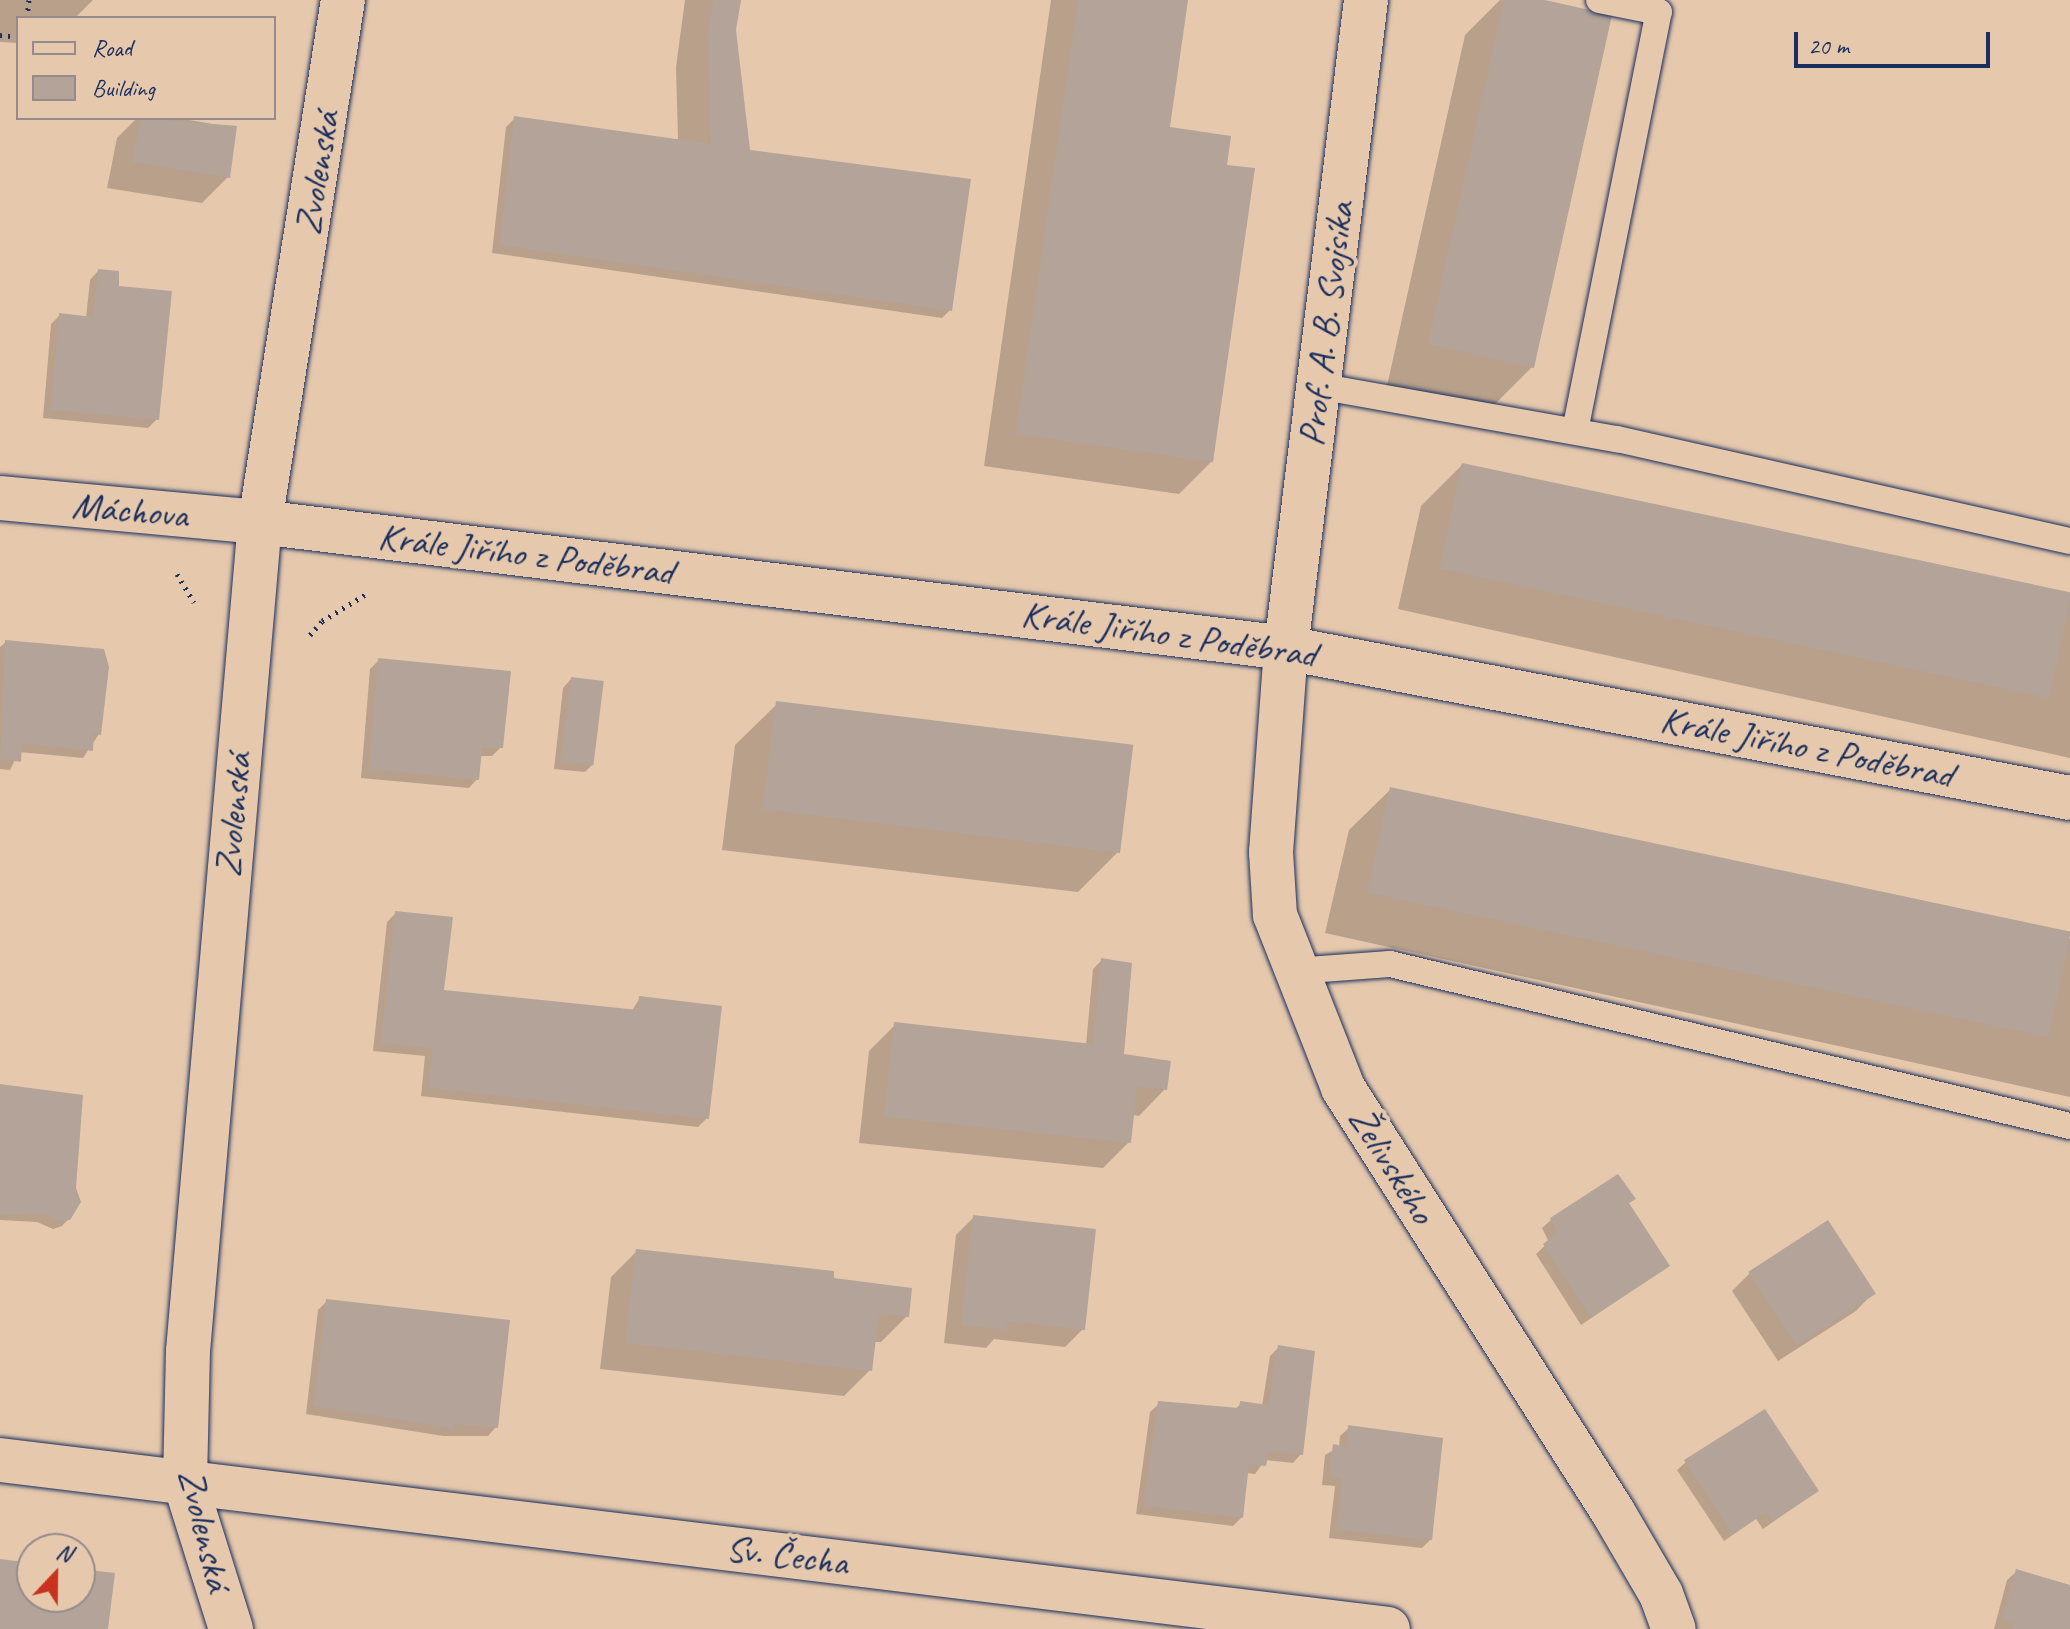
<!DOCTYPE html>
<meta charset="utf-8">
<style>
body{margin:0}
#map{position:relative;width:2070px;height:1629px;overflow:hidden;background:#e6c9ad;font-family:Caveat,sans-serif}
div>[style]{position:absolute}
.shadow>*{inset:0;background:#0003}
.building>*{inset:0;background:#b3a399;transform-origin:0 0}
.path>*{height:5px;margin-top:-2.5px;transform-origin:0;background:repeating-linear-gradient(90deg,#1b2f5e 0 2px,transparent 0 8px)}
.roads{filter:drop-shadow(0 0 2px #1b2f5e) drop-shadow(0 0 2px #1b2f5e)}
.service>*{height:26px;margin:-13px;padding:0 13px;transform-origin:13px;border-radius:13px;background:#e6c9ad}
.minor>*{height:44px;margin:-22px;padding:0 22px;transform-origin:22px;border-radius:22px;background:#e6c9ad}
span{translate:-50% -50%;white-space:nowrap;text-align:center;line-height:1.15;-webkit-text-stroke:8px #e6c9ad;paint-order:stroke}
.street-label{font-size:38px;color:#1b2f5e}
.legend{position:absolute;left:16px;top:16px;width:260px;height:104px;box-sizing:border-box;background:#e6c9ad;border:2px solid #958b8d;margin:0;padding:10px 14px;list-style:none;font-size:24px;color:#1b2f5e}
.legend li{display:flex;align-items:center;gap:16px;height:40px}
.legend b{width:40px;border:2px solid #958b8d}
.north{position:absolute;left:16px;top:1533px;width:80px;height:80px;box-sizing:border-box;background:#e6c9ad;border:2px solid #958b8d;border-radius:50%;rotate:22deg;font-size:22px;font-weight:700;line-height:32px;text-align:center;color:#1b2f5e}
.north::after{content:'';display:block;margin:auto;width:28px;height:36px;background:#c8321e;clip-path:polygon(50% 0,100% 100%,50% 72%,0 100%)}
.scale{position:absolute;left:1794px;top:32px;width:196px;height:36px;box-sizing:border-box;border:4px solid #1b2f5e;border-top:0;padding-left:10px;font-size:24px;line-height:28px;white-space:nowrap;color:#1b2f5e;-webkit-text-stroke:6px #e6c9ad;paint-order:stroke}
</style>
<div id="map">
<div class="shadow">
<div style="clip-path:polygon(0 0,93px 0,75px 18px,18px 18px,18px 43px,0 42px)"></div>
<div style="clip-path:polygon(685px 0,739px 0,734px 30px,748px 150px,950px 310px,942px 318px,492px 253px,506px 127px,515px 118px,678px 140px,676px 67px)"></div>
<div style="clip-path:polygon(1051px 0,1186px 0,1167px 129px,1225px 166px,1212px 461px,1179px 494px,984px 466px)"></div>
<div style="clip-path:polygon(1500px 0,1536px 0,1532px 367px,1490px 409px,1387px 386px,1465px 35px)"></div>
<div style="clip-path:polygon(137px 118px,178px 118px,235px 128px,228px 177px,202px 203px,107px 188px,117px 138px)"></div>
<div style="clip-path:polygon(98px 271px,117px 288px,157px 419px,148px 428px,43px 418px,51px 324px,60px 315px,86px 318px,90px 280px)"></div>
<div style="clip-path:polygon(1462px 465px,2070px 599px,2070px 758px,1398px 609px,1421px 506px)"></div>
<div style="clip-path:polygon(6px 642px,99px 734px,83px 758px,19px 752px,10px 770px,0 769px,0 647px)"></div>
<div style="clip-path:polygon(379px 660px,501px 747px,492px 756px,479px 756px,477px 779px,469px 788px,361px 778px,370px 669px)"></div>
<div style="clip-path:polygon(571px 679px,593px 764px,585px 772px,554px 769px,563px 688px)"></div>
<div style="clip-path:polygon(777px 704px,1119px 851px,1078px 892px,722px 850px,735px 745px)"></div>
<div style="clip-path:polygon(1391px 789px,2070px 939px,2070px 1097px,1325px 933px,1349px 830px)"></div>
<div style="clip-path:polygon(396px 913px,442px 992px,631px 1012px,640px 998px,707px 1118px,698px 1127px,421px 1096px,425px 1056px,373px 1051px,387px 922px)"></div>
<div style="clip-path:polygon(1102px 960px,1122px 1053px,1165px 1089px,1139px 1116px,1132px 1115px,1129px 1142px,1103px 1168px,859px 1143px,869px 1051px,895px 1025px,1086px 1045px,1093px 969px)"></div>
<div style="clip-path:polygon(0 1088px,71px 1216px,62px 1226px,53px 1229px,37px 1222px,0 1220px)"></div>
<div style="clip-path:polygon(1627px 1204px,1668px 1265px,1581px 1325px,1536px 1254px,1549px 1242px,1542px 1228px,1551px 1220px)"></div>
<div style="clip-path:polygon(974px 1217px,1083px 1329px,1065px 1347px,994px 1339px,986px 1348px,944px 1343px,956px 1235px)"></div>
<div style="clip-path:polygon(637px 1251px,831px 1280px,907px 1316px,881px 1342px,874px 1342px,870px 1370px,844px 1396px,600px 1369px,611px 1277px)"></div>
<div style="clip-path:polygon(1750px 1273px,1873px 1293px,1856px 1311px,1778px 1361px,1732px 1291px)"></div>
<div style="clip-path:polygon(327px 1301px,496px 1427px,488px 1436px,443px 1436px,306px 1414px,318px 1310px)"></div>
<div style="clip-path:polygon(1279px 1347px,1301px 1454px,1293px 1463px,1265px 1460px,1255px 1474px,1246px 1473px,1242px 1517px,1233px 1526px,1136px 1514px,1150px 1412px,1159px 1404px,1234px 1410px,1241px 1404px,1262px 1406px,1270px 1356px)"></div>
<div style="clip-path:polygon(1349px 1428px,1431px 1539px,1422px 1548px,1329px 1538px,1335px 1486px,1322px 1485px,1325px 1455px,1339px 1447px,1340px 1436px)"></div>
<div style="clip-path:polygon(1686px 1462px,1817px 1491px,1763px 1529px,1756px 1519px,1724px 1541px,1677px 1470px)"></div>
<div style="clip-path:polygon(2016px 1572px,2070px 1587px,2070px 1629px,1994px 1629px,2007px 1580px)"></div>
</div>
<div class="building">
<div style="clip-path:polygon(713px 0,741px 0,736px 30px,750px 150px,971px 179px,952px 311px,500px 245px,514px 116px,711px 144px,708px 33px)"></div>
<div style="clip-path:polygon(1078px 0,1188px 0,1170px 127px,1231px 136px,1227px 165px,1255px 168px,1213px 462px,1016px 434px)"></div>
<div style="clip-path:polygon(1504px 0,1545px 0,1612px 15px,1534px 368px,1428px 344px)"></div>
<div style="clip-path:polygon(141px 118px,237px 126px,230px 178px,132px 162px)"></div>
<div style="clip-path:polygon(98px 269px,119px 271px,119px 286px,172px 291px,159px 420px,51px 410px,59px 313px,93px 317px)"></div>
<div style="left:1462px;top:463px;width:623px;height:108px;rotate:12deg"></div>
<div style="clip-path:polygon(5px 640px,104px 649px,109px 667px,101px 735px,94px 733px,93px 751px,22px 743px,21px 762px,0 759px)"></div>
<div style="clip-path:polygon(378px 658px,511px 671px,503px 748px,482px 748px,479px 780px,369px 769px)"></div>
<div style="left:571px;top:677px;width:33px;height:85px;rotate:7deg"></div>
<div style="left:776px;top:701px;width:360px;height:109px;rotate:7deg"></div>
<div style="left:1390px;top:787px;width:696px;height:108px;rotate:12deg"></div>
<div style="clip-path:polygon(395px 911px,453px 917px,444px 990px,638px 1010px,639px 996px,722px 1006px,709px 1119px,429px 1088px,432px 1048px,381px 1043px)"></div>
<div style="clip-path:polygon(1101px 958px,1132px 963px,1124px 1054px,1171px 1061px,1167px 1090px,1137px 1087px,1131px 1143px,884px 1117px,894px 1022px,1093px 1044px)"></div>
<div style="clip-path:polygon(0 1084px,83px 1095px,76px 1188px,81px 1202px,70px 1220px,59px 1221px,47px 1214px,0 1215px)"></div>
<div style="clip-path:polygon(1618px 1174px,1636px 1199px,1629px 1203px,1670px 1266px,1591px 1318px,1543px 1244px,1557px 1233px,1550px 1218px)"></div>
<div style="clip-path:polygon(973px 1215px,1096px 1229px,1085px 1330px,1007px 1321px,1006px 1330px,961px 1325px)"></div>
<div style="left:1828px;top:1220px;width:88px;height:95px;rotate:57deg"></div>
<div style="clip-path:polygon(636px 1249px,834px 1271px,834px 1278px,912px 1288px,909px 1317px,879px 1314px,872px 1371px,625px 1343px)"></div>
<div style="clip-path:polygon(326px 1299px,510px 1320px,498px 1428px,455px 1424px,454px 1429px,314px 1406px)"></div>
<div style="clip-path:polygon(1278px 1345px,1315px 1351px,1303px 1455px,1269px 1451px,1266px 1466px,1249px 1464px,1243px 1518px,1144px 1506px,1158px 1401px,1239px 1408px,1240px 1401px,1268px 1405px)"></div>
<div style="clip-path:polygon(1765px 1409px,1819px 1491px,1772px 1522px,1766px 1512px,1733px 1534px,1684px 1460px)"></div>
<div style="clip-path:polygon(1348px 1425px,1443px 1438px,1432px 1540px,1337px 1530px,1342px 1478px,1329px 1476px,1333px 1444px,1347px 1447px)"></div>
<div style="clip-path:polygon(0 1559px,32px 1563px,32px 1597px,80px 1597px,80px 1569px,115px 1573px,108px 1629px,0 1629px)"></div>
<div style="clip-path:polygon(2016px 1569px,2070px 1585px,2070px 1629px,2012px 1629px,2014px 1624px,2002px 1620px)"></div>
</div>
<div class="path">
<div style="left:27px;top:18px;width:18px;rotate:-84deg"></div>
<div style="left:0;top:35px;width:18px;rotate:6deg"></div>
<div style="left:177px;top:574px;width:33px;rotate:59deg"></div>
<div style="left:310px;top:635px;width:18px;rotate:-49deg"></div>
<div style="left:322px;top:621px;width:52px;rotate:-31.5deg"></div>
</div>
<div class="roads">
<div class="service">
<div style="left:1318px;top:386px;width:304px;rotate:10.1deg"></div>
<div style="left:1617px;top:439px;width:464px;rotate:12.7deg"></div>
<div style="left:1575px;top:431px;width:427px;rotate:-78.7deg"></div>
<div style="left:1659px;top:12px;width:61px;rotate:-168.7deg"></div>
<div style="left:1294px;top:971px;width:96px;rotate:-4.2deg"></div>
<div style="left:1390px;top:964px;width:699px;rotate:13.4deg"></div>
</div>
<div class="minor">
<div style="left:1366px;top:0;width:653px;rotate:97.04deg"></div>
<div style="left:1286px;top:648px;width:205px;rotate:94.2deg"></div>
<div style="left:1271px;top:852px;width:63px;rotate:86.4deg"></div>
<div style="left:1275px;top:915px;width:186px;rotate:68.5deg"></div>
<div style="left:1343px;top:1088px;width:503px;rotate:57.51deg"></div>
<div style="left:1613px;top:1512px;width:95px;rotate:59.7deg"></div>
<div style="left:1661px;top:1594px;width:37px;rotate:70deg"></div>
<div style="left:0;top:498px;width:261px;rotate:5.3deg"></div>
<div style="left:260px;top:522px;width:1034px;rotate:7deg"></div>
<div style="left:1286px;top:648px;width:798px;rotate:10.83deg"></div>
<div style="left:0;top:1460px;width:1398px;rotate:6.94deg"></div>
<div style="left:231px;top:1629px;width:154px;rotate:-107.4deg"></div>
<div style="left:185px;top:1482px;width:131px;rotate:-88.7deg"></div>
<div style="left:188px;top:1351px;width:832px;rotate:-85.04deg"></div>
<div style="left:260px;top:522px;width:529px;rotate:-80.97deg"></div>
</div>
</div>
<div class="street-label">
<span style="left:317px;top:173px;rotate:-81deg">Zvolenská</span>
<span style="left:1326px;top:324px;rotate:-83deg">Prof. A. B. Svojsíka</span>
<span style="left:130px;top:510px;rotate:5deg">Máchova</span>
<span style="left:526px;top:554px;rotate:7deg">Krále Jiřího z Poděbrad</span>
<span style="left:1169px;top:634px;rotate:8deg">Krále Jiřího z Poděbrad</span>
<span style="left:1807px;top:747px;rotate:11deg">Krále Jiřího z Poděbrad</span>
<span style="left:233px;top:815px;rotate:-85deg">Zvolenská</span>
<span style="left:1392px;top:1165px;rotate:58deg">Želivského</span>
<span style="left:205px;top:1530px;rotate:76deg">Zvolenská</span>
<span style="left:787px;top:1555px;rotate:7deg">Sv. Čecha</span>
</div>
<ul class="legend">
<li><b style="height:10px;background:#e6c9ad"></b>Road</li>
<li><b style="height:22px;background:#b3a399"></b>Building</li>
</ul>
<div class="north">N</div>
<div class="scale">20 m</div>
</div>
